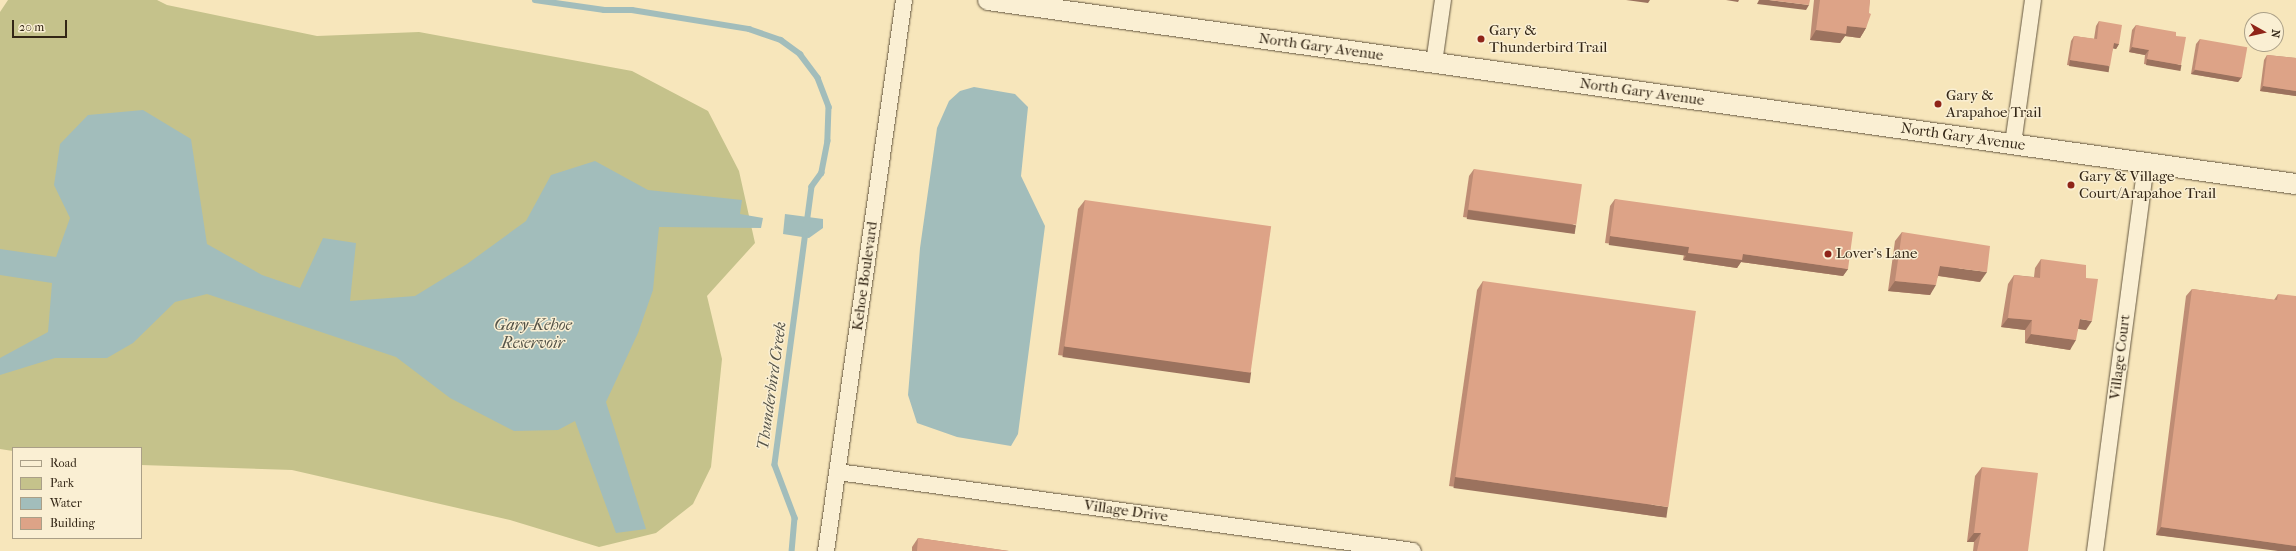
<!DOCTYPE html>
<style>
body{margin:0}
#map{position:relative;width:2296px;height:551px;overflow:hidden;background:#f7e6bb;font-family:"IM FELL French Canon",serif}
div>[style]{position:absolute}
.green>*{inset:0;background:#c5c28b}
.water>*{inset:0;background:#a2bdbb}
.stream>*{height:5.5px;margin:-2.75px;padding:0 2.75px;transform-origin:2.75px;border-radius:2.75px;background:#a2bdbb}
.roads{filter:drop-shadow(0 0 1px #64563f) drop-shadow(0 0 1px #64563f)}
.minor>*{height:16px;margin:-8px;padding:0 8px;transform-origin:8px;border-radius:8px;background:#faefd3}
.tertiary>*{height:20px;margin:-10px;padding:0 10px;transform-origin:10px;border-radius:10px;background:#faefd3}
.wall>*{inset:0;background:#be8c74}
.shaded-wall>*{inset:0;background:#9b725e;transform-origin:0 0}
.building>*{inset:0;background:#dda387;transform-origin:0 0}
.dots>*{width:11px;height:11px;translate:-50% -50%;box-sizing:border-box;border:2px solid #faefd3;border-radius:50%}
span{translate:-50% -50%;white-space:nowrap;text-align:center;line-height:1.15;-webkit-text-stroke:3px #faefd3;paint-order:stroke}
.poi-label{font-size:15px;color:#332616}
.left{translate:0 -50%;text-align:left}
.street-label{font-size:15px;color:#332616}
.water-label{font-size:16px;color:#545348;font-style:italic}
.legend{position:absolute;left:12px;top:447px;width:130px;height:92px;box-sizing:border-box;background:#faefd3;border:1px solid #aa9f87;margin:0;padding:5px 7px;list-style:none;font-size:12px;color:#332616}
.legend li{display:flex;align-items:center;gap:8px;height:20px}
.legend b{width:20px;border:1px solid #aa9f87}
.north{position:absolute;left:2244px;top:12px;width:40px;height:40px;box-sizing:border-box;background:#faefd3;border:1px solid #aa9f87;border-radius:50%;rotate:98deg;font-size:11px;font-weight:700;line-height:16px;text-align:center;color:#332616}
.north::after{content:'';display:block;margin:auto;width:14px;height:18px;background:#8f2418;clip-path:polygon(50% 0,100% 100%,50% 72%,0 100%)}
.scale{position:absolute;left:12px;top:20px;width:55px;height:18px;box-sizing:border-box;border:2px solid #332616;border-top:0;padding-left:5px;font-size:12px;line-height:14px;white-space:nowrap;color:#332616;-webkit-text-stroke:3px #faefd3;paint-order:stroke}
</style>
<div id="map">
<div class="green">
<div style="clip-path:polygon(8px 0,157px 0,167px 5px,317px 36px,419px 32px,632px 71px,708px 111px,739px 171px,755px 243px,707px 296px,722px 359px,711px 467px,693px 504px,656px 533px,599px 547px,510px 520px,292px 470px,141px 465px,141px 448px,13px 448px,13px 451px,0 449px,0 12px)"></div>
</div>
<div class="water">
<div style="clip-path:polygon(974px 87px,1015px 94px,1028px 107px,1021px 176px,1045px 226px,1018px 434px,1011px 446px,957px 437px,917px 423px,908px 395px,920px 248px,937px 128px,949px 101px,960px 91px)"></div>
<div style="clip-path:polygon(143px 110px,191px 139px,207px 244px,262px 275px,300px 288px,323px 238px,356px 243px,350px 301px,415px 296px,467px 264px,526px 221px,551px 175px,595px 161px,648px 190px,742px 200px,740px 214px,763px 218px,761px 228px,659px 227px,653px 290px,638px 333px,606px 402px,646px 529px,616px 533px,575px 421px,558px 430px,514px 431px,450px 398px,396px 357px,207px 294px,175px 302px,133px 343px,107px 358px,55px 358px,0 375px,0 358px,48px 332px,52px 283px,0 275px,0 249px,56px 257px,70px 218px,54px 185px,60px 144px,88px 115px)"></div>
<div style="clip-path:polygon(785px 214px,823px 219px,823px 228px,809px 238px,783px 234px)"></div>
</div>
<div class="stream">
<div style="left:535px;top:0;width:70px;rotate:8.2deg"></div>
<div style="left:604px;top:10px;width:28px"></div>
<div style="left:632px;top:10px;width:119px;rotate:9.2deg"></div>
<div style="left:749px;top:29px;width:34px;rotate:19deg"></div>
<div style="left:781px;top:40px;width:24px;rotate:36deg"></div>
<div style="left:800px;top:54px;width:30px;rotate:53deg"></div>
<div style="left:818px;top:78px;width:31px;rotate:69deg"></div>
<div style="left:829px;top:107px;width:34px;rotate:92deg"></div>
<div style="left:828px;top:141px;width:33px;rotate:101deg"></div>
<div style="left:822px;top:173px;width:17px;rotate:126deg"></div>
<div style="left:812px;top:187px;width:280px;rotate:97.6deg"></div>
<div style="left:775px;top:465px;width:57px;rotate:69.3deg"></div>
<div style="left:795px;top:518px;width:33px;rotate:95deg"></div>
</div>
<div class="roads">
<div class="minor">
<div style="left:1434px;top:63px;width:64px;rotate:-81.9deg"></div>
<div style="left:2013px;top:144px;width:145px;rotate:-82.1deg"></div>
<div style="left:838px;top:472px;width:580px;rotate:7.82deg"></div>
<div style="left:826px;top:551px;width:556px;rotate:-81.94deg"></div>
<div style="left:2095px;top:551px;width:391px;rotate:-82.5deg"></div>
</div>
<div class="tertiary">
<div style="left:988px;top:0;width:1321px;rotate:8.01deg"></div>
</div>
</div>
<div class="wall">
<div style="clip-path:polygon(1814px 0,1870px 0,1866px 28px,1860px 38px,1845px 36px,1840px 43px,1810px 40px)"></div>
<div style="clip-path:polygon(2099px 21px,2119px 44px,2116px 49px,2113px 48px,2107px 71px,2067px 65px,2071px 41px,2074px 36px,2094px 39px,2096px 26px)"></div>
<div style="clip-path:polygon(2136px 25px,2176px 36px,2178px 70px,2144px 64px,2145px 55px,2129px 52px,2132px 30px)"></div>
<div style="clip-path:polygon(2200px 39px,2242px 77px,2238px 82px,2191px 74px,2196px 44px)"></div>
<div style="clip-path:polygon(2267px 55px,2296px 58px,2296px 96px,2260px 91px,2264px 60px)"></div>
<div style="clip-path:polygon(1474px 169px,1576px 226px,1571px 233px,1463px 217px,1469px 176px)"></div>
<div style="clip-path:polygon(1615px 199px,1848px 269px,1843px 276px,1741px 262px,1737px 268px,1683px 260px,1684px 254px,1605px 243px,1610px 206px)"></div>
<div style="clip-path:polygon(1085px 200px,1244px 382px,1058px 355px,1078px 209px)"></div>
<div style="clip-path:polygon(1902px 232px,1980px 282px,1938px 276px,1930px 295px,1888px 291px,1895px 241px)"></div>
<div style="clip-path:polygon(2041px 259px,2086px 330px,2078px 329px,2070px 350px,2025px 343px,2025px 330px,2001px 327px,2008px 284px,2014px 275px,2034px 277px,2035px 268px)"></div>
<div style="clip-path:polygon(1483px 281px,1661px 517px,1449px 486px,1477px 290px)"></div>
<div style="clip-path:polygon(2192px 289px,2274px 300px,2278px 294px,2296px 551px,2156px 535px,2186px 296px)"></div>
<div style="clip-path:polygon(1982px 467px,2028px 551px,1973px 551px,1974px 542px,1967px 542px,1975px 476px)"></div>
<div style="clip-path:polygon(918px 538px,1009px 551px,912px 551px,912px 547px)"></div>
</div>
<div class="shaded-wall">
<div style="clip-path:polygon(1626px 0,1650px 0,1648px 3px)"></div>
<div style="clip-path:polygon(1726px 0,1739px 0,1738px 2px)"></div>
<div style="clip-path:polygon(1759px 0,1769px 0,1809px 5px,1806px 10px,1757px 4px)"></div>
<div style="clip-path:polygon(1847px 26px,1866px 28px,1860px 38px,1845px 36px,1840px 43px,1810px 40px,1816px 30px)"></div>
<div style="clip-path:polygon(2114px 43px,2119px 44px,2116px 49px,2111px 48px)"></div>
<div style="clip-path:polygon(2132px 47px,2149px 50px,2145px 55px,2129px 52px)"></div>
<div style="left:2147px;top:59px;width:35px;height:6px;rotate:10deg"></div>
<div style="left:2070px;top:60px;width:40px;height:6px;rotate:9deg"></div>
<div style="clip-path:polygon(2195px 70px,2242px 77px,2238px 82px,2191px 74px)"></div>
<div style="clip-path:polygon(2263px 86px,2296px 91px,2296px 96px,2260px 91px)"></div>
<div style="left:1468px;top:210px;width:109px;height:9px;rotate:8deg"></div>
<div style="left:1610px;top:236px;width:80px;height:9px;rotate:8deg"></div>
<div style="clip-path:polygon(1688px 253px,1743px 254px,1848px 269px,1843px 276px,1741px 262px,1737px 268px,1683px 260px)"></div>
<div style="clip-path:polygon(1940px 266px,1987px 272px,1980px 282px,1933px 275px)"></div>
<div style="clip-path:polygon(1895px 281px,1936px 285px,1930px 295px,1888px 291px)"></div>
<div style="clip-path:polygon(2008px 318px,2032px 320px,2025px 330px,2001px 327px)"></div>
<div style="clip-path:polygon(2080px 319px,2092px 321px,2086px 330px,2074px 328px)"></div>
<div style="clip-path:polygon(2031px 334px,2076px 340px,2070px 350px,2025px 343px)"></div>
<div style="left:1064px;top:346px;width:189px;height:11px;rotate:8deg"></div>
<div style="left:1455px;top:477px;width:215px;height:11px;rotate:8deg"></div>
<div style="clip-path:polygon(2161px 527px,2296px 546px,2296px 551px,2278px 551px,2156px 535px)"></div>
<div style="clip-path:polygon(1974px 533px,1981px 533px,1974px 542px,1967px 542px)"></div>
</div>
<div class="building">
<div style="clip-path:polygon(1769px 0,1810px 0,1809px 5px)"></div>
<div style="clip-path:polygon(1820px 0,1870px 0,1869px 13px,1871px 14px,1866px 28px,1847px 26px,1846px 34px,1816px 30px)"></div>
<div style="clip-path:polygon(2099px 21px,2122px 25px,2119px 44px,2114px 43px,2110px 66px,2070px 60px,2074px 36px,2097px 39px)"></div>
<div style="clip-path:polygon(2136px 25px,2176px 32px,2176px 36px,2186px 37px,2181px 65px,2147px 59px,2149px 50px,2132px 47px)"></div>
<div style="left:2200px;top:39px;width:48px;height:31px;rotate:10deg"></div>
<div style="clip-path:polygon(2267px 55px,2296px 58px,2296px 91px,2263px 86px)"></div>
<div style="left:1474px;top:169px;width:109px;height:41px;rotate:8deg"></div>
<div style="clip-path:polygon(1615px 199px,1853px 232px,1848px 269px,1743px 254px,1742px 260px,1688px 253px,1689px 247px,1610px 236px)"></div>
<div style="left:1085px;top:200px;width:188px;height:148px;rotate:8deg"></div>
<div style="clip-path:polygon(1902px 232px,1990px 246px,1987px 272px,1940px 266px,1936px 285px,1895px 281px)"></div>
<div style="clip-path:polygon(2041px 259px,2086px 265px,2086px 278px,2098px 279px,2092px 321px,2080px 319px,2076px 340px,2031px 334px,2032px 320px,2008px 318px,2014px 275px,2040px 278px)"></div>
<div style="left:1483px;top:281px;width:215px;height:198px;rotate:8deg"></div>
<div style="clip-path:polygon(2192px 289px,2277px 300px,2278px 294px,2296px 296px,2296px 546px,2161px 527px)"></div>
<div style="clip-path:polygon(1982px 467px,2038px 473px,2028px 551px,1977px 551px,1981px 533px,1974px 533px)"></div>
<div style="clip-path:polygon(918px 538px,1009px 551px,917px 551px)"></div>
</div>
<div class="dots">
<div style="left:1481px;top:39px;background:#8f2418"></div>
<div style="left:1938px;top:104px;background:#8f2418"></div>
<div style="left:2071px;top:185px;background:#8f2418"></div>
<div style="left:1828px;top:254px;background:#8f2418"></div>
</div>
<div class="poi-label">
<span class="left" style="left:1489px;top:39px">Gary &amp;<br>Thunderbird Trail</span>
<span class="left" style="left:1946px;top:104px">Gary &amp;<br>Arapahoe Trail</span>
<span class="left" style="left:2079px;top:185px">Gary &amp; Village<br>Court/Arapahoe Trail</span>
<span class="left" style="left:1836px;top:254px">Lover's Lane</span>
</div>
<div class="street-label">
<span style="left:1321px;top:47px;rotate:8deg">North Gary Avenue</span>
<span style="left:1642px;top:92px;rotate:8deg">North Gary Avenue</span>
<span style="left:1963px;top:137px;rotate:8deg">North Gary Avenue</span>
<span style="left:865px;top:276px;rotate:-82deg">Kehoe Boulevard</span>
<span style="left:2120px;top:357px;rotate:-83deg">Village Court</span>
<span style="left:1126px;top:511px;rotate:8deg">Village Drive</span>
</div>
<div class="water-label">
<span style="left:533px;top:334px">Gary-Kehoe<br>Reservoir</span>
<span style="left:772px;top:386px;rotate:-82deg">Thunderbird Creek</span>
</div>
<ul class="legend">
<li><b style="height:5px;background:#faefd3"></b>Road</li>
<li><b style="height:11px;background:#c5c28b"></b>Park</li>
<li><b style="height:11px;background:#a2bdbb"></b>Water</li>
<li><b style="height:11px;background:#dda387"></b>Building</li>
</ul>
<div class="north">N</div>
<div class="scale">20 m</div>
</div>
